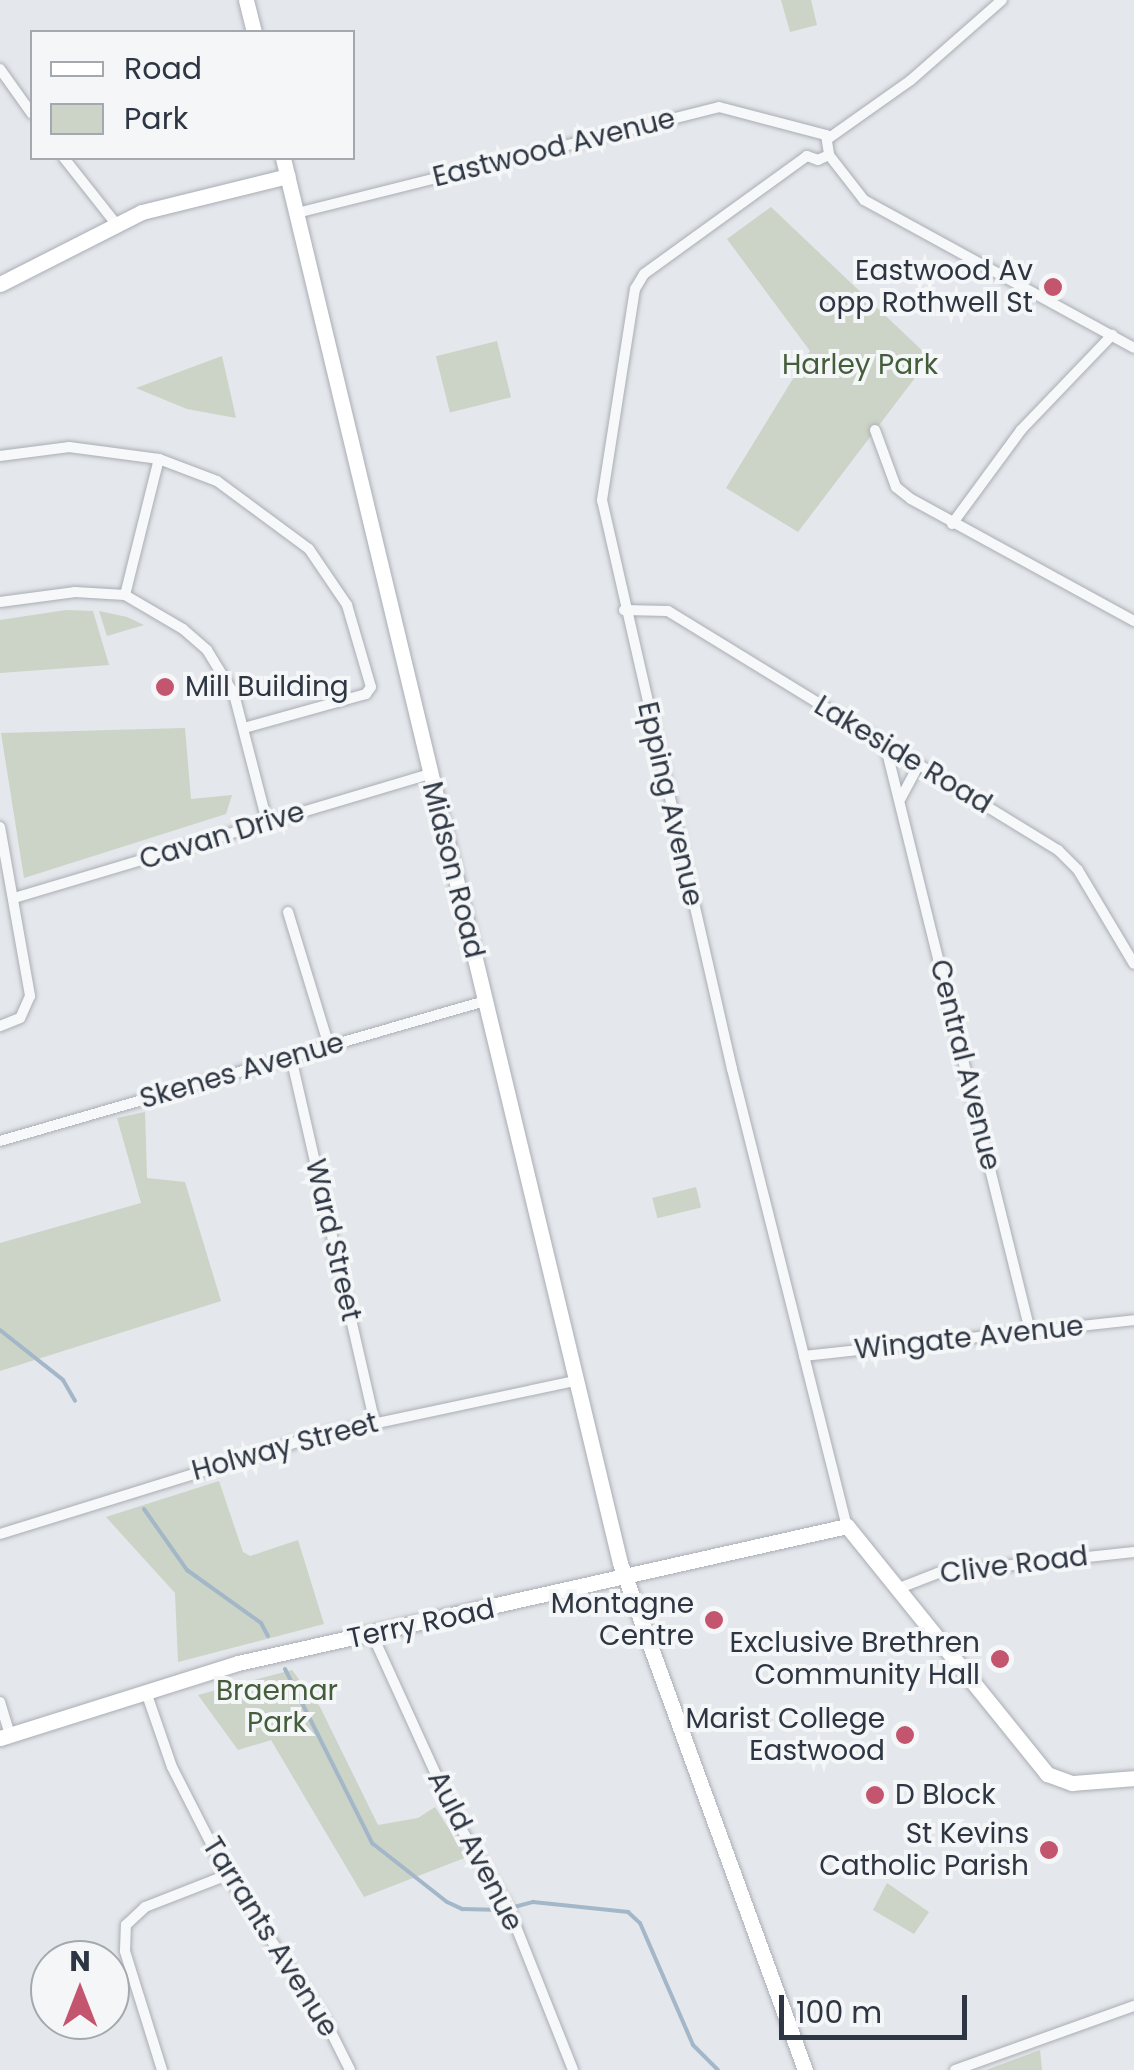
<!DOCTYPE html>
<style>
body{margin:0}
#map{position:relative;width:1134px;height:2070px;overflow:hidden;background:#e4e7eb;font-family:Poppins,sans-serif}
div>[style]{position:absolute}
.green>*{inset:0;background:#cbd4c6;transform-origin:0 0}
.stream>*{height:4px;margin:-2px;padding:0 2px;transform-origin:2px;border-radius:2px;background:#a3b7c8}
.roads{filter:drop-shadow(0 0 2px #a9aeb5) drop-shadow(0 0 2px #a9aeb5)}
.street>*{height:10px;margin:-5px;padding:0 5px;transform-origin:5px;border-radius:5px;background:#f7f8f9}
.secondary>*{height:15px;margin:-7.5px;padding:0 7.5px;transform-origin:7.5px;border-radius:7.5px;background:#fff}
.dots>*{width:28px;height:28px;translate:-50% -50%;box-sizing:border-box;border:5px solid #f4f6f8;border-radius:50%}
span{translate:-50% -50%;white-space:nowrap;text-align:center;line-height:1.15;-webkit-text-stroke:8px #f4f6f8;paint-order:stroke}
.street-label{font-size:28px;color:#2d3642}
.poi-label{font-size:28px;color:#2d3642}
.right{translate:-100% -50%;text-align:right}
.left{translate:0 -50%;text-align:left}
.park-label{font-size:28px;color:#445d3b}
.legend{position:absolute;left:30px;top:30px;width:325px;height:130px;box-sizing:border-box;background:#f4f6f8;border:2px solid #a4a9af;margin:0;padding:12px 18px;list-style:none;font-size:30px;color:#2d3642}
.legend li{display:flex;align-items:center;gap:20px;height:50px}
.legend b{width:50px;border:2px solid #a4a9af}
.north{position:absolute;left:30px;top:1940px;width:100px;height:100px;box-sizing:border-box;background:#f4f6f8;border:2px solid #a4a9af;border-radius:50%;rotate:0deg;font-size:28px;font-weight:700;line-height:40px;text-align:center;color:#2d3642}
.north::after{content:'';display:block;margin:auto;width:35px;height:45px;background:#c4556e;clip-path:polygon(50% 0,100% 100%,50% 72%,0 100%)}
.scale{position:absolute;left:779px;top:1995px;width:188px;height:45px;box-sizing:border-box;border:5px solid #2d3642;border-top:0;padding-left:12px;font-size:30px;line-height:35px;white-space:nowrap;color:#2d3642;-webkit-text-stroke:8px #f4f6f8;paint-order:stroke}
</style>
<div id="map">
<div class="green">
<div style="clip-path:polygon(781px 0,811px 0,817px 25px,790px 32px)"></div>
<div style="clip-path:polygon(771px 207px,930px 358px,798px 532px,726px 488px,810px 351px,727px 239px)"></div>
<div style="left:497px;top:341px;width:58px;height:63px;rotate:76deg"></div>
<div style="clip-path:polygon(222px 356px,236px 418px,187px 409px,136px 388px)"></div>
<div style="clip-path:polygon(66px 610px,93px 611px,109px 665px,0 673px,0 620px)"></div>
<div style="clip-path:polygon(99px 611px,127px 617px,144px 625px,107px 636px)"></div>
<div style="clip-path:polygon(185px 728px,191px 799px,232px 795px,226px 814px,24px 878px,1px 733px)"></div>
<div style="clip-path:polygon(145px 1112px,147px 1178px,185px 1182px,221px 1301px,0 1371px,0 1243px,141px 1203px,117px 1118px)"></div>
<div style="left:696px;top:1187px;width:21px;height:45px;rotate:76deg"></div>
<div style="clip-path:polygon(219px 1481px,243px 1552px,250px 1556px,298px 1540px,324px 1624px,178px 1662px,175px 1593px,106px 1517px)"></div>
<div style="clip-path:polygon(292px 1670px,320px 1707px,378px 1825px,418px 1818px,435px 1807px,467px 1857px,364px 1897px,271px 1740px,238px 1750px,198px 1695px)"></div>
<div style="clip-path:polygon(887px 1883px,929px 1912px,914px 1934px,873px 1910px)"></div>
<div style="clip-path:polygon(1040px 2050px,1042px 2070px,986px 2070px)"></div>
</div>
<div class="stream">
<div style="left:0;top:1330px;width:80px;rotate:38.4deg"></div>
<div style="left:63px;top:1380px;width:24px;rotate:60deg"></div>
<div style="left:144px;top:1509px;width:75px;rotate:54.8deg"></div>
<div style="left:187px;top:1570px;width:91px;rotate:35.6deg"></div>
<div style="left:261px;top:1623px;width:15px;rotate:62deg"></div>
<div style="left:285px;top:1669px;width:195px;rotate:63.4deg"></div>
<div style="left:372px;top:1843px;width:95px;rotate:38.2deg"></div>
<div style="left:447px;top:1902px;width:17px;rotate:25deg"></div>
<div style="left:462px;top:1909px;width:41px;rotate:1.4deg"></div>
<div style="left:514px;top:1907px;width:20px;rotate:-15deg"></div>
<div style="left:533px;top:1902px;width:96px;rotate:6deg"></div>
<div style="left:628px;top:1912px;width:16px;rotate:43deg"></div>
<div style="left:640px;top:1923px;width:133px;rotate:66.5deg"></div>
<div style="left:693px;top:2045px;width:35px;rotate:45deg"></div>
</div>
<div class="roads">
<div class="street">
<div style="left:0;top:69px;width:55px;rotate:54.6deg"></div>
<div style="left:829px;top:138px;width:100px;rotate:-35.3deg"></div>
<div style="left:911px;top:80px;width:121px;rotate:-41.3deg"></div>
<div style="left:829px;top:155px;width:57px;rotate:52.1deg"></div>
<div style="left:864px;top:200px;width:308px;rotate:28.7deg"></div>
<div style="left:807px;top:156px;width:201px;rotate:144.1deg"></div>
<div style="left:644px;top:274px;width:17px;rotate:121deg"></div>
<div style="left:635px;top:289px;width:214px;rotate:98.9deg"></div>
<div style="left:602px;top:500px;width:584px;rotate:77.13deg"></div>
<div style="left:732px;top:1069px;width:471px;rotate:75.9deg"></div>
<div style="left:64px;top:158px;width:85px;rotate:51.7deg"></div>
<div style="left:297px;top:213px;width:435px;rotate:-14.1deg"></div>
<div style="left:719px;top:107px;width:111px;rotate:14.7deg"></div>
<div style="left:826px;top:135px;width:20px;rotate:81deg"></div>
<div style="left:829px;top:155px;width:12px;rotate:156deg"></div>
<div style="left:818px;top:160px;width:12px;rotate:-160deg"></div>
<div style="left:875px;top:430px;width:61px;rotate:69.8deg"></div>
<div style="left:896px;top:487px;width:19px;rotate:39deg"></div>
<div style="left:911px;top:499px;width:254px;rotate:28.7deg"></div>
<div style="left:0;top:456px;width:70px;rotate:-7.4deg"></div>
<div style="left:69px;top:447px;width:91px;rotate:7.6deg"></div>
<div style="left:159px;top:459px;width:62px;rotate:20.8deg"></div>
<div style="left:217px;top:481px;width:114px;rotate:36.5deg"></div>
<div style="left:309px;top:549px;width:68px;rotate:55.8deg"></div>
<div style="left:347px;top:605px;width:85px;rotate:73.7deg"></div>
<div style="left:371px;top:687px;width:9px;rotate:126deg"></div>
<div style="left:366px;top:694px;width:127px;rotate:164.4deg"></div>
<div style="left:952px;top:524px;width:117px;rotate:-53.7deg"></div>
<div style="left:1021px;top:430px;width:132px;rotate:-46.2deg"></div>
<div style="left:125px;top:595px;width:140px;rotate:-76deg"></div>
<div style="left:0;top:602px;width:76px;rotate:-7.6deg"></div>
<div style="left:75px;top:592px;width:50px;rotate:3.4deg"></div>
<div style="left:125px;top:595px;width:67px;rotate:30.4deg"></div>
<div style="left:183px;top:629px;width:32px;rotate:41deg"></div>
<div style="left:207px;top:650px;width:52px;rotate:58.5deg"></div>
<div style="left:234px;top:694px;width:132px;rotate:75.5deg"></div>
<div style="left:624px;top:610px;width:44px;rotate:1.3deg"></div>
<div style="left:668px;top:611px;width:457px;rotate:31.5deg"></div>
<div style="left:1058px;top:850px;width:28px;rotate:45deg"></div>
<div style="left:1078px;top:870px;width:109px;rotate:59.2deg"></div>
<div style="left:885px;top:744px;width:605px;rotate:76.12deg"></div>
<div style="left:901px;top:798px;width:38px;rotate:-62deg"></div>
<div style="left:0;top:827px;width:172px;rotate:79.9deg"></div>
<div style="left:30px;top:996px;width:24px;rotate:114deg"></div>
<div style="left:20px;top:1018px;width:22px;rotate:158deg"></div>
<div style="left:14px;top:898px;width:434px;rotate:-16.6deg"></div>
<div style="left:288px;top:912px;width:140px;rotate:73deg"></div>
<div style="left:291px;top:1057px;width:376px;rotate:77.1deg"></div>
<div style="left:0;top:1141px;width:505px;rotate:-16.1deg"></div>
<div style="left:804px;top:1356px;width:332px;rotate:-6.2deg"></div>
<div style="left:0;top:1534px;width:331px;rotate:-17.2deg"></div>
<div style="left:316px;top:1436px;width:265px;rotate:-12deg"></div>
<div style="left:897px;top:1589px;width:44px;rotate:-21.3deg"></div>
<div style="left:938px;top:1573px;width:197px;rotate:-6.1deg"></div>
<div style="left:372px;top:1634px;width:210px;rotate:65.5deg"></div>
<div style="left:459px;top:1825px;width:98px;rotate:59.2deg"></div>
<div style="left:509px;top:1909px;width:173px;rotate:68.3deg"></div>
<div style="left:146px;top:1692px;width:79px;rotate:70.9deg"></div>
<div style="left:172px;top:1767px;width:121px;rotate:63deg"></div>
<div style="left:227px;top:1875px;width:173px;rotate:55.9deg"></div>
<div style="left:324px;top:2018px;width:58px;rotate:63.4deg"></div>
<div style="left:0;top:1702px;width:34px;rotate:73deg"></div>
<div style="left:162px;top:2070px;width:125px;rotate:-107.3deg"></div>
<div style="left:125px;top:1951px;width:26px;rotate:-88deg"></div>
<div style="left:126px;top:1925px;width:26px;rotate:-43deg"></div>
<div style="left:145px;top:1907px;width:88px;rotate:-21.3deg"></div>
<div style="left:955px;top:2070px;width:190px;rotate:-19.7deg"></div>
</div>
<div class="secondary">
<div style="left:246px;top:0;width:33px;rotate:76deg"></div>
<div style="left:283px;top:158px;width:1445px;rotate:76.51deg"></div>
<div style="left:620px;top:1563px;width:540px;rotate:69.95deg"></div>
<div style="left:0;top:284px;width:159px;rotate:-26.9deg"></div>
<div style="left:142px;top:212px;width:150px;rotate:-13.9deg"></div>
<div style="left:0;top:1738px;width:250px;rotate:-17.5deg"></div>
<div style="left:238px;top:1663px;width:624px;rotate:-12.68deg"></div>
<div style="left:847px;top:1526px;width:319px;rotate:51.1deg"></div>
<div style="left:1047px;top:1774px;width:27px;rotate:20deg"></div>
<div style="left:1072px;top:1783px;width:62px;rotate:-4.6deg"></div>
</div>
</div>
<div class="dots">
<div style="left:1053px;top:287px;background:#c4556e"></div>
<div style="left:165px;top:687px;background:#c4556e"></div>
<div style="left:714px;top:1620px;background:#c4556e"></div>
<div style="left:1000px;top:1659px;background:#c4556e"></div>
<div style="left:905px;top:1735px;background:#c4556e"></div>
<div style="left:875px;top:1795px;background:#c4556e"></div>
<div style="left:1049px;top:1850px;background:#c4556e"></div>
</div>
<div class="street-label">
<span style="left:554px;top:148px;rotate:-14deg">Eastwood Avenue</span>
<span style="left:903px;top:755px;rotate:31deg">Lakeside Road</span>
<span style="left:670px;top:804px;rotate:77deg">Epping Avenue</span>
<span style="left:222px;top:836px;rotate:-17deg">Cavan Drive</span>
<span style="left:453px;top:870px;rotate:76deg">Midson Road</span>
<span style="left:965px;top:1065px;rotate:76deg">Central Avenue</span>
<span style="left:242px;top:1071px;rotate:-16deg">Skenes Avenue</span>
<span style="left:333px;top:1240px;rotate:77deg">Ward Street</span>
<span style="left:969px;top:1338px;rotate:-6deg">Wingate Avenue</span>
<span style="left:285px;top:1447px;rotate:-15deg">Holway Street</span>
<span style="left:1014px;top:1565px;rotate:-7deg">Clive Road</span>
<span style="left:421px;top:1624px;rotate:-12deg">Terry Road</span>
<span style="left:475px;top:1851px;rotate:63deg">Auld Avenue</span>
<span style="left:270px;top:1937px;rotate:58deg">Tarrants Avenue</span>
</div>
<div class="poi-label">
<span class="right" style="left:1033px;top:287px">Eastwood Av<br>opp Rothwell St</span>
<span class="left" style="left:185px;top:687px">Mill Building</span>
<span class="right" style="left:694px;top:1620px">Montagne<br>Centre</span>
<span class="right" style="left:980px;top:1659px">Exclusive Brethren<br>Community Hall</span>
<span class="right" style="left:885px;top:1735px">Marist College<br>Eastwood</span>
<span class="left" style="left:895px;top:1795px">D Block</span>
<span class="right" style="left:1029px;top:1850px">St Kevins<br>Catholic Parish</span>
</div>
<div class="park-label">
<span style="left:860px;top:365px">Harley Park</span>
<span style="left:277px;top:1707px">Braemar<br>Park</span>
</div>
<ul class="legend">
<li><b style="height:12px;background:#fff"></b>Road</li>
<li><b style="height:28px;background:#cbd4c6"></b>Park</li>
</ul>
<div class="north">N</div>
<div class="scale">100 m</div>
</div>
